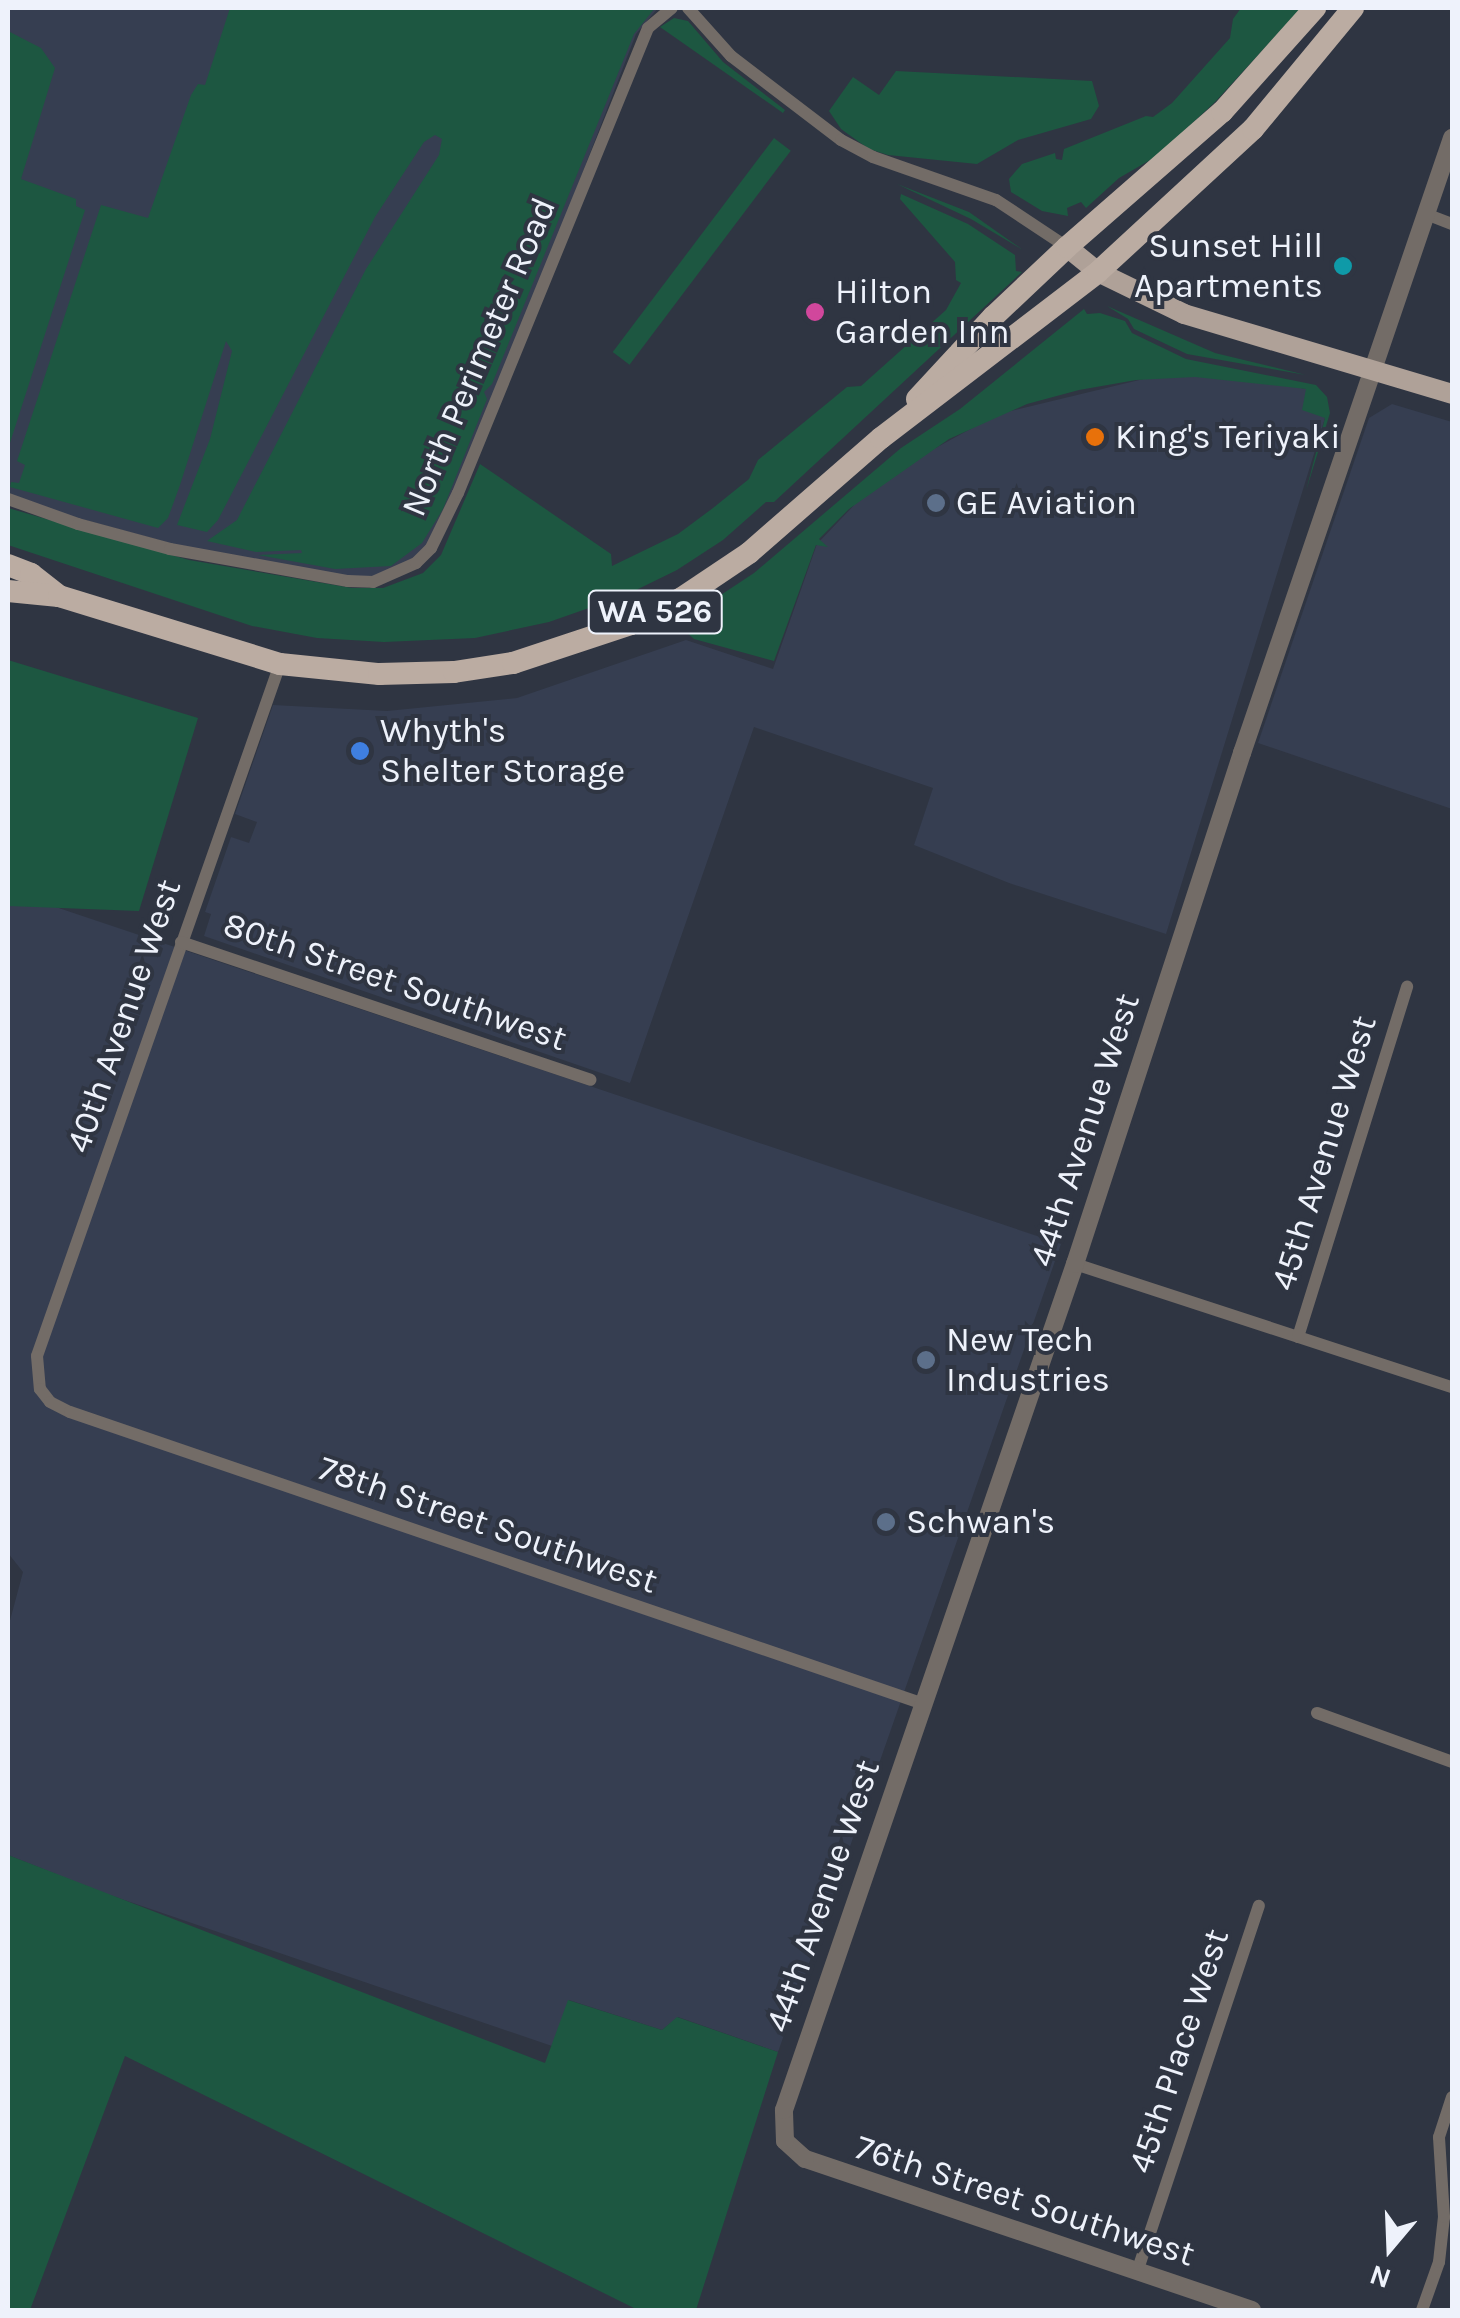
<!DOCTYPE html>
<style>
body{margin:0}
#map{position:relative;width:1460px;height:2318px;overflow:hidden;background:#2f3542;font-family:Karla,sans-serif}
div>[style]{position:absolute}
.built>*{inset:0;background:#363e51}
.green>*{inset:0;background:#1d5741;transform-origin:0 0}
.minor>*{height:12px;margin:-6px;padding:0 6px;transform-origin:6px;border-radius:6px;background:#736c67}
.tertiary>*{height:18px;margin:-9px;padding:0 9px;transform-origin:9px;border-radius:9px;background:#736c67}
.primary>*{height:20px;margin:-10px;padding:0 10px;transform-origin:10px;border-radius:10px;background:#afa198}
.trunk>*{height:22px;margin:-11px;padding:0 11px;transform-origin:11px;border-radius:11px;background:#bbaca2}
.dots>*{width:28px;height:28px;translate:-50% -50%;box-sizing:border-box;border:5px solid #2f3542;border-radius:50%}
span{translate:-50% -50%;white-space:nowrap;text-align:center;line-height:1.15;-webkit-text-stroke:8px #2f3542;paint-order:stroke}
.shield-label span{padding:2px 8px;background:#2f3542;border:2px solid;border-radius:8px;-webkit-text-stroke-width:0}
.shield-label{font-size:32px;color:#eef2fb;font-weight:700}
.poi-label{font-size:35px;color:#eef2fb}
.right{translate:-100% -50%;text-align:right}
.left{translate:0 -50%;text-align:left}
.street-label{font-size:35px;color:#eef2fb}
.frame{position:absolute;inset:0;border:10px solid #eef2fb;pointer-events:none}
.north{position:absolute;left:1340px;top:2198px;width:100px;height:100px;-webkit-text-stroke:8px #2f3542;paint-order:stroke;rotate:199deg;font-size:28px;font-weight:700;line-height:40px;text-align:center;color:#eef2fb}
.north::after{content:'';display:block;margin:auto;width:35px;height:45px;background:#eef2fb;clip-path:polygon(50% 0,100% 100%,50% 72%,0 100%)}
</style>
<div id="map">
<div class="built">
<div style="clip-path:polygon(8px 8px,658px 8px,636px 34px,479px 441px,431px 548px,373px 582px,258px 567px,8px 499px)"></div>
<div style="clip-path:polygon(1160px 375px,1238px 376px,1306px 389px,1325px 418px,1166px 934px,1009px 883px,914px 845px,933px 788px,754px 727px,630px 1083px,204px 936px,211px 914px,205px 912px,231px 837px,249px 843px,257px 822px,235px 814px,273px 705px,387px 711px,517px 698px,686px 640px,773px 669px,817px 544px,859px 500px,921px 456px,998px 414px)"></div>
<div style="clip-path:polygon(1392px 404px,1452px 422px,1452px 809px,1258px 743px,1369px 418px)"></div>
<div style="clip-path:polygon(8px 891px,1061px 1244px,778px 2052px,678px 2017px,662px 2030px,569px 2000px,552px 2046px,101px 1892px,8px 1855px,8px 1628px,23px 1572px,8px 1553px)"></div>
</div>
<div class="green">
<div style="clip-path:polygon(230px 8px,655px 8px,634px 34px,492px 384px,484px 392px,487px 399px,443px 509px,422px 543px,391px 566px,335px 569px,258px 555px,302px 553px,301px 550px,256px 552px,207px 541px,237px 520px,366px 269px,439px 155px,442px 139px,435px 135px,424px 142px,375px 217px,218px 520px,207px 532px,177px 525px,210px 439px,232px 351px,226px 341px,180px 485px,168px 518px,158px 528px,10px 487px,11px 482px,19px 483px,25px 465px,17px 461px,101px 205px,148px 218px,191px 95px,198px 84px,205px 85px)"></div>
<div style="clip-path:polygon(1241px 8px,1301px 8px,1215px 102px,1157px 156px,1119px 178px,1086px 208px,1081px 202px,1067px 208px,1068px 216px,1042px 211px,1011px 192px,1009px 179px,1022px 164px,1055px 153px,1056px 159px,1062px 160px,1064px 149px,1146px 116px,1153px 117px,1172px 103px,1230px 38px,1233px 19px)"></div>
<div style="clip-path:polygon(674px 18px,688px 21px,723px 62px,785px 110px,783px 113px,660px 27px)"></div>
<div style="clip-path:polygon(8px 31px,41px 48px,55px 68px,21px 179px,76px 199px,76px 206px,85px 210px,8px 449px)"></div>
<div style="clip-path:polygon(896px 71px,1092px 81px,1099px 106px,1091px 119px,1018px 140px,977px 164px,888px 155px,869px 149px,841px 129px,829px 111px,853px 77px,879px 95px)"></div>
<div style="left:774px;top:138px;width:21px;height:268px;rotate:37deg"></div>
<div style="clip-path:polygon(897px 184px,969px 212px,1023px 250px,971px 219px)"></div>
<div style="clip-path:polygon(901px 194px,968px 224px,1015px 255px,1016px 271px,1022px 272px,774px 502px,766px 502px,723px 540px,677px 570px,626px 595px,549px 622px,475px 638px,384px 642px,317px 638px,252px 626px,8px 545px,8px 508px,189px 560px,352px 588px,383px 588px,423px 573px,441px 555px,480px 464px,611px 554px,612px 566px,678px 534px,713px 508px,749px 479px,758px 460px,847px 387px,861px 386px,946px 310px,961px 283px,956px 280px,955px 262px,900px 199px)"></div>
<div style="clip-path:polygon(1107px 306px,1215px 353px,1306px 375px,1187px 354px,1134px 329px,1128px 319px)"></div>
<div style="clip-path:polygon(1084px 309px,1087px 314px,1100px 313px,1125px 321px,1132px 333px,1186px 359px,1316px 385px,1327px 397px,1330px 413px,1306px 491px,1325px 418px,1302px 410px,1306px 389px,1195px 377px,1136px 380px,1079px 390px,1027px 404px,949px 439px,849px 509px,819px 539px,828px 547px,816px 545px,774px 661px,694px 639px,677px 624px,754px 573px,901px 448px,960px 409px)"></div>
<div style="clip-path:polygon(8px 660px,198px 718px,139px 911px,8px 906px)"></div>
<div style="clip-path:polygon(8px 1855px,545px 2063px,568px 2000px,662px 2030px,677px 2017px,778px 2052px,696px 2310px,638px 2310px,125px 2056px,30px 2310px,8px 2310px)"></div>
</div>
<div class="minor">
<div style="left:688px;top:8px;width:64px;rotate:48.1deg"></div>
<div style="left:731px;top:56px;width:138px;rotate:37.4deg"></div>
<div style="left:841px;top:140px;width:36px;rotate:28deg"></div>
<div style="left:873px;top:157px;width:130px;rotate:19.3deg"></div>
<div style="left:996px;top:200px;width:85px;rotate:33.5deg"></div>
<div style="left:1426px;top:214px;width:28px;rotate:21deg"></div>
<div style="left:8px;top:499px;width:74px;rotate:19.7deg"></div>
<div style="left:78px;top:524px;width:95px;rotate:15.2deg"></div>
<div style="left:170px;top:549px;width:181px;rotate:10.2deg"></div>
<div style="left:348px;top:581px;width:25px;rotate:2deg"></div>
<div style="left:373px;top:582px;width:47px;rotate:-23.8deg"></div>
<div style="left:416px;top:563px;width:21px;rotate:-45deg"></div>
<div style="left:431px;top:548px;width:61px;rotate:-63.9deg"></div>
<div style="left:458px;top:493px;width:502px;rotate:-67.77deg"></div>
<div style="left:648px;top:28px;width:31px;rotate:-40deg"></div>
<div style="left:280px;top:664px;width:733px;rotate:109.35deg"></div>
<div style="left:37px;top:1356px;width:33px;rotate:85deg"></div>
<div style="left:40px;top:1389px;width:16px;rotate:52deg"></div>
<div style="left:50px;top:1402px;width:22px;rotate:27deg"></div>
<div style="left:70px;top:1412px;width:903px;rotate:18.88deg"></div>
<div style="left:181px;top:942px;width:432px;rotate:18.6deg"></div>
<div style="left:1075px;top:1264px;width:397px;rotate:18.1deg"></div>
<div style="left:1298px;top:1337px;width:367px;rotate:-72.7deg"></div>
<div style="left:1317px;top:1713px;width:144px;rotate:19.9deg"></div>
<div style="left:1137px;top:2272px;width:386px;rotate:-71.6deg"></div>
<div style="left:1422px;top:2310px;width:51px;rotate:-70.5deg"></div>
<div style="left:1439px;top:2262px;width:45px;rotate:-83.7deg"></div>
<div style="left:1444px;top:2217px;width:80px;rotate:-93.6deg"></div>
<div style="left:1439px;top:2137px;width:42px;rotate:-72deg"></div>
</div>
<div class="tertiary">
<div style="left:1252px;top:2310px;width:472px;rotate:-161.3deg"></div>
<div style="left:805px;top:2159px;width:27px;rotate:-138deg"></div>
<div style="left:785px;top:2141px;width:31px;rotate:-92deg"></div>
<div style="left:784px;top:2110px;width:895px;rotate:-71.02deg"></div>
<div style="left:1075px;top:1264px;width:538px;rotate:-71.9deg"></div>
<div style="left:1242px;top:753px;width:650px;rotate:-71.15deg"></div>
</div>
<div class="primary">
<div style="left:1067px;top:247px;width:40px;rotate:39deg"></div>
<div style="left:1098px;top:272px;width:96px;rotate:26deg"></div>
<div style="left:1184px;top:314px;width:280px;rotate:16.6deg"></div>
</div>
<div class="trunk">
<div style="left:917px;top:399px;width:112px;rotate:-47.2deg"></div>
<div style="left:993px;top:317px;width:102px;rotate:-43.4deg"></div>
<div style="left:1067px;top:247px;width:206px;rotate:-41.1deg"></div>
<div style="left:1222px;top:112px;width:140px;rotate:-48.2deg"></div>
<div style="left:8px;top:565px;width:25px;rotate:21deg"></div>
<div style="left:31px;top:574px;width:36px;rotate:38deg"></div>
<div style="left:8px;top:591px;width:51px;rotate:5.6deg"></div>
<div style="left:59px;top:596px;width:231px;rotate:17.1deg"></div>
<div style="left:280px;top:664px;width:100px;rotate:5.8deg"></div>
<div style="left:379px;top:674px;width:75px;rotate:-1.5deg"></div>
<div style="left:454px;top:672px;width:60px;rotate:-8.7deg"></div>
<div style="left:513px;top:663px;width:124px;rotate:-18.3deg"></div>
<div style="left:631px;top:624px;width:57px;rotate:-27deg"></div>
<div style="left:682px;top:598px;width:81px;rotate:-33.9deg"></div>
<div style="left:749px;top:553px;width:175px;rotate:-41.1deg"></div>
<div style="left:881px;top:438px;width:273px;rotate:-37.4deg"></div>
<div style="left:1098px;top:272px;width:211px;rotate:-42.7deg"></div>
<div style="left:1253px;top:129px;width:157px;rotate:-50.4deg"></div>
</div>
<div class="dots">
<div style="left:1343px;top:266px;background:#0f9aa8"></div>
<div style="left:815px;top:312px;background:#d1479c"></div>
<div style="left:1095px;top:437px;background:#e8710a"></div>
<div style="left:936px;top:503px;background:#5c6f8a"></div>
<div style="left:360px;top:751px;background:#3f7fe0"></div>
<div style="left:926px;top:1360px;background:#5c6f8a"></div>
<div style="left:886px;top:1522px;background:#5c6f8a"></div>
</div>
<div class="shield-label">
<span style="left:655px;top:612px">WA 526</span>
</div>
<div class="poi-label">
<span class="right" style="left:1323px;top:266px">Sunset Hill<br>Apartments</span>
<span class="left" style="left:835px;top:312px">Hilton<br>Garden Inn</span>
<span class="left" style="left:1115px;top:437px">King's Teriyaki</span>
<span class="left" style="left:956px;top:503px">GE Aviation</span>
<span class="left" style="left:380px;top:751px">Whyth's<br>Shelter Storage</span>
<span class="left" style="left:946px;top:1360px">New Tech<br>Industries</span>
<span class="left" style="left:906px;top:1522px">Schwan's</span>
</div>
<div class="street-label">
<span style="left:479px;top:357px;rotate:-67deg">North Perimeter Road</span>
<span style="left:395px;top:982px;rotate:19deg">80th Street Southwest</span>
<span style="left:124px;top:1016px;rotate:-71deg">40th Avenue West</span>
<span style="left:1085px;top:1130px;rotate:-72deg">44th Avenue West</span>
<span style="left:1324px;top:1153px;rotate:-73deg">45th Avenue West</span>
<span style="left:488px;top:1525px;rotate:19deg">78th Street Southwest</span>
<span style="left:823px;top:1896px;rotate:-71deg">44th Avenue West</span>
<span style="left:1179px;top:2051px;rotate:-72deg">45th Place West</span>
<span style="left:1025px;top:2201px;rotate:18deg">76th Street Southwest</span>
</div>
<div class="frame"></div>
<div class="north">N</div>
</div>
